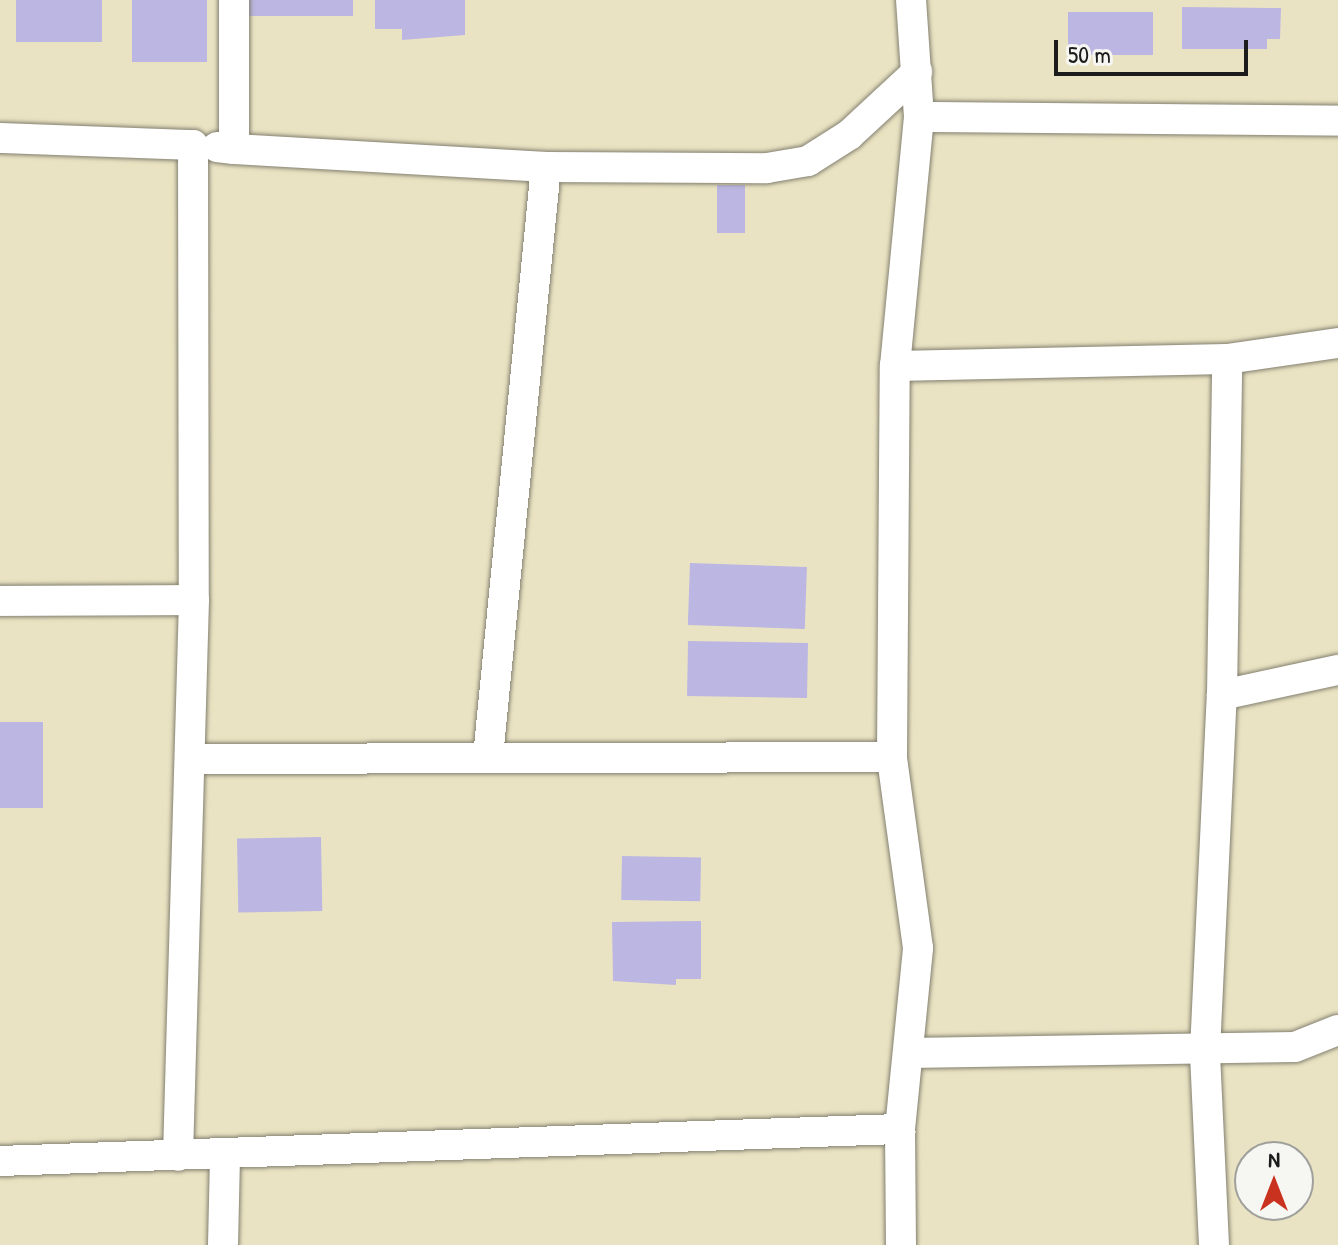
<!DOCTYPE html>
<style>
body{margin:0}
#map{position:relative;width:1338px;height:1245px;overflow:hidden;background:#eae3c3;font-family:"Patrick Hand",sans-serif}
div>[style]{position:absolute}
.building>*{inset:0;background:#bbb6e2;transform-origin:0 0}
.roads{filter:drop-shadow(0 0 2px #838070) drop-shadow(0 0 2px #838070)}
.street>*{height:30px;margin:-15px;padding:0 15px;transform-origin:15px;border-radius:15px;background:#fff}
span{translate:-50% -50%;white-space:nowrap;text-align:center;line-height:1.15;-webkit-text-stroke:6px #f6f6f2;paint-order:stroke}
.north{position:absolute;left:1234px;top:1141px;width:80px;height:80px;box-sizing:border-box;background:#f6f6f2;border:2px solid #9f9f9c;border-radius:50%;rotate:0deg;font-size:22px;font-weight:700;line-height:32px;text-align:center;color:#1c1c1c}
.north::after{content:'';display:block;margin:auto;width:28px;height:36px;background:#c8321e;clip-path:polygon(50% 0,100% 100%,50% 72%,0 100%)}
.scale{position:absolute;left:1054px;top:40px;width:194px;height:36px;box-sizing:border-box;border:4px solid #1c1c1c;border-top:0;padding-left:10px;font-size:24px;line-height:28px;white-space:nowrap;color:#1c1c1c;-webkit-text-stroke:6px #f6f6f2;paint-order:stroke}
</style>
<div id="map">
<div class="building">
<div style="left:16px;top:0;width:86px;height:42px"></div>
<div style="left:132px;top:0;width:75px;height:62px"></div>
<div style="left:249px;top:0;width:104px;height:16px"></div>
<div style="clip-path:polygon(375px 0,465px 0,465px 35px,402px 40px,402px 29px,375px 29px)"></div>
<div style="clip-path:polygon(1182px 7px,1281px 8px,1280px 39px,1267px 39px,1267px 49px,1182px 49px)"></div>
<div style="left:1068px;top:12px;width:85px;height:43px"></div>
<div style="left:717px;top:185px;width:28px;height:48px"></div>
<div style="left:690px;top:563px;width:117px;height:62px;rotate:2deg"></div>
<div style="left:688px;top:641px;width:120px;height:55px;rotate:1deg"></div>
<div style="left:0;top:722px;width:43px;height:86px"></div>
<div style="left:321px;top:837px;width:74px;height:84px;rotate:89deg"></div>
<div style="left:622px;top:856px;width:79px;height:44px;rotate:1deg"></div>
<div style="clip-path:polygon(701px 921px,701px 979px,676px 979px,676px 985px,613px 981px,612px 922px)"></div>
</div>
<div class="roads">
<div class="street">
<div style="left:919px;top:117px;width:419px;rotate:0.5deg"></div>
<div style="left:0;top:138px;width:193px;rotate:2.1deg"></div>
<div style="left:193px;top:145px;width:455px;rotate:89.9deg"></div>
<div style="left:194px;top:600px;width:556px;rotate:91.65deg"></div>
<div style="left:217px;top:147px;width:17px;rotate:7deg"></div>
<div style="left:234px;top:149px;width:149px;rotate:-90deg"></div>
<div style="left:234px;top:149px;width:313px;rotate:3.3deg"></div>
<div style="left:546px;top:167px;width:221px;rotate:0.3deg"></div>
<div style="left:767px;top:168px;width:42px;rotate:-9.7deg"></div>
<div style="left:808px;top:161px;width:49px;rotate:-32.4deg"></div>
<div style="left:849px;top:135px;width:93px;rotate:-42.8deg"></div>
<div style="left:895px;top:366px;width:332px;rotate:-1.2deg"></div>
<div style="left:1227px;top:359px;width:112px;rotate:-8.2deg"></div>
<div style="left:0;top:601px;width:194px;rotate:-0.3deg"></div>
<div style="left:1222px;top:695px;width:119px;rotate:-12.2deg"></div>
<div style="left:488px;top:757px;width:593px;rotate:-84.39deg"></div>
<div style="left:191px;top:759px;width:701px;rotate:-0.16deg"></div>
<div style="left:908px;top:1053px;width:387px;rotate:-0.9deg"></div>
<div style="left:1295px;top:1047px;width:46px;rotate:-21.6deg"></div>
<div style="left:0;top:1161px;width:901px;rotate:-2.04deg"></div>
<div style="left:223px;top:1245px;width:88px;rotate:-88.7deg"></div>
<div style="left:901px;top:1245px;width:116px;rotate:-90.5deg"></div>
<div style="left:900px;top:1129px;width:182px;rotate:-84.3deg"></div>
<div style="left:918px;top:948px;width:193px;rotate:-97.8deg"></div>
<div style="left:892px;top:757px;width:391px;rotate:-89.6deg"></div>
<div style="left:895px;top:366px;width:250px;rotate:-84.5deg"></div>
<div style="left:919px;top:117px;width:117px;rotate:-93.9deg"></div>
<div style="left:1214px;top:1245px;width:194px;rotate:-92.7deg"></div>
<div style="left:1205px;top:1051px;width:356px;rotate:-87.3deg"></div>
<div style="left:1222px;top:695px;width:336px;rotate:-89.1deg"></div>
</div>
</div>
<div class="north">N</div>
<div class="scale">50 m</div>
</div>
